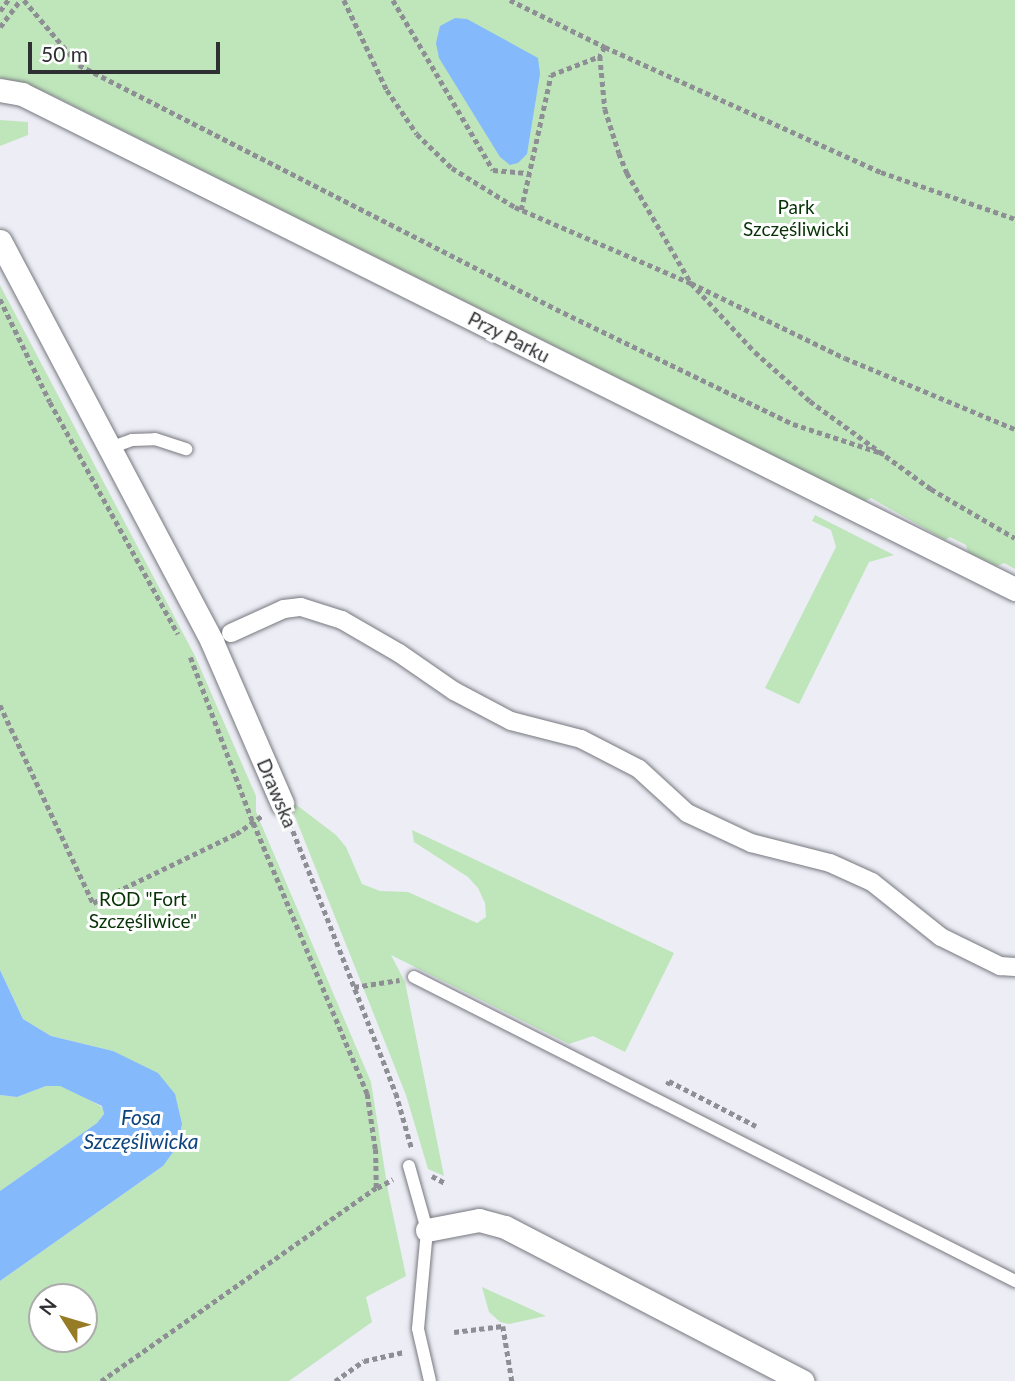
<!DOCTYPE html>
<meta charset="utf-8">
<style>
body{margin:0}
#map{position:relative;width:1015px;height:1381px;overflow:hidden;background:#ecedf5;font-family:Lato,sans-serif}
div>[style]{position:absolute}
.green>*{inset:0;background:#bfe6bb}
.water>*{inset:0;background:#84b9fb}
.path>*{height:4.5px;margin-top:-2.25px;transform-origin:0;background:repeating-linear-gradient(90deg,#8e8f94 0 5px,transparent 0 8.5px)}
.roads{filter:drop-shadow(0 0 2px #77787f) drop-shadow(0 0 2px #77787f)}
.service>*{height:12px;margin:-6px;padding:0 6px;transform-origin:6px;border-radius:6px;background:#fff}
.pedestrian>*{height:18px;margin:-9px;padding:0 9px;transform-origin:9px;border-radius:9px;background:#fff}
.minor>*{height:23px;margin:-11.5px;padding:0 11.5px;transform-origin:11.5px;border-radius:11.5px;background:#fff}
span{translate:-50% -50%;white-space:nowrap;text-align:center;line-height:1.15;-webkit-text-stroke:6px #fff;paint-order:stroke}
.park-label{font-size:19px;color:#073307}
.street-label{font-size:19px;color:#2f3033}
.water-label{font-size:21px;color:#0d447e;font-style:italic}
.north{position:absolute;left:28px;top:1283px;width:70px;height:70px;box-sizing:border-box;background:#fff;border:2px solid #acacad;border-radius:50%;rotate:307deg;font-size:19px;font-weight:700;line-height:28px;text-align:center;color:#2f3033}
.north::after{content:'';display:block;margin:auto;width:24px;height:32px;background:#967c24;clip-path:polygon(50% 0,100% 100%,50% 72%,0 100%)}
.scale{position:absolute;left:28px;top:42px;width:192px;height:32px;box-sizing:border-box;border:4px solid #2f3033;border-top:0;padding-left:9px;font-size:21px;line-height:24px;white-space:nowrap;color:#2f3033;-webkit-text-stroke:5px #fff;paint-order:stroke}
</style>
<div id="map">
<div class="green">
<div style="clip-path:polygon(0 0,1015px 0,1015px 569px,1004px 563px,997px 566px,968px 552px,966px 545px,950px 537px,945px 540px,871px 498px,865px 501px,54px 96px,24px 83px,0 78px)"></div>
<div style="clip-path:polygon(0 120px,28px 122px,28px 135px,0 146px)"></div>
<div style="clip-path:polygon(evenodd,0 285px,195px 656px,256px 796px,256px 812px,371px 1082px,388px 1191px,406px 1276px,366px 1297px,372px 1322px,289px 1381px,0 1381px,0 1281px,163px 1166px,113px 1051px,51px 1036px,23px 1019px,0 970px,0 285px,42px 1297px,84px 1297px,84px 1339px,42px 1339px,42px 1297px)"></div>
<div style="clip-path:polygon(815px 515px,894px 555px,869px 562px,799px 704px,765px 688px,836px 547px,831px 530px,812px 521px)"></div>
<div style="clip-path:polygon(294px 803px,336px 835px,346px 847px,362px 884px,380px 891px,408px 892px,477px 923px,486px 917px,485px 903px,478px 888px,468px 877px,414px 842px,412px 830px,674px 953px,625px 1052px,593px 1036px,569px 1044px,391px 955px,405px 982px,444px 1176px,428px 1169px,406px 1095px,290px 804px)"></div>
<div style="clip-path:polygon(46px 1086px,60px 1086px,81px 1095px,102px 1107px,104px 1114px,97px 1123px,0 1191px,0 1095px,17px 1097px)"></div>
<div style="clip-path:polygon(482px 1287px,546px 1316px,509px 1324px,500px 1322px,489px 1312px)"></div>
</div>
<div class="water">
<div style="clip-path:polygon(455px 18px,467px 19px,538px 58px,540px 74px,527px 154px,518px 163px,510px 165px,500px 157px,439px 58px,436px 43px,440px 26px)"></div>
<div style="clip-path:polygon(0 970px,23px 1019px,51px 1036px,113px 1051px,158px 1073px,175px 1094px,182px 1124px,178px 1145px,163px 1166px,0 1281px,0 1191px,97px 1123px,104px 1114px,102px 1106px,60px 1086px,46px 1086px,17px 1097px,0 1095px)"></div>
</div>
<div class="path">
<div style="left:24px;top:0;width:85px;rotate:49.8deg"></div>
<div style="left:79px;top:65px;width:536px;rotate:27.09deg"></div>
<div style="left:556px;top:309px;width:263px;rotate:25.9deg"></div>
<div style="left:793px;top:424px;width:96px;rotate:18.2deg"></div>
<div style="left:344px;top:0;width:100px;rotate:64.5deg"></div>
<div style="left:387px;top:90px;width:53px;rotate:55.7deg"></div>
<div style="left:417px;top:134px;width:49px;rotate:44.2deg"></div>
<div style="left:452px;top:168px;width:74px;rotate:31.8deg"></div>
<div style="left:515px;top:207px;width:192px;rotate:23.4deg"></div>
<div style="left:691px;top:283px;width:171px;rotate:26deg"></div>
<div style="left:845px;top:358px;width:184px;rotate:22.7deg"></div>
<div style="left:393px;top:0;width:197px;rotate:59.5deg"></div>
<div style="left:493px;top:170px;width:36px;rotate:5deg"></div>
<div style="left:510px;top:0;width:106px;rotate:26.3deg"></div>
<div style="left:605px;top:47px;width:303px;rotate:24.4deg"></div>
<div style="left:881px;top:172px;width:142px;rotate:19.3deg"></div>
<div style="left:0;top:11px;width:14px;rotate:-54deg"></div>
<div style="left:0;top:27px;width:34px;rotate:-53deg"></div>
<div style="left:605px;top:47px;width:10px;rotate:119deg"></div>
<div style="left:600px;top:56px;width:53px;rotate:84.6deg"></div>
<div style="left:605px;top:109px;width:46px;rotate:72.3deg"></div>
<div style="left:619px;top:153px;width:22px;rotate:68deg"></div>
<div style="left:627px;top:173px;width:127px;rotate:59.8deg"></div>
<div style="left:691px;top:283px;width:94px;rotate:47.2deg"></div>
<div style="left:755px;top:352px;width:74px;rotate:41.7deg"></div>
<div style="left:810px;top:401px;width:150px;rotate:36deg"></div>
<div style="left:931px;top:489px;width:97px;rotate:30.3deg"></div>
<div style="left:521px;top:210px;width:138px;rotate:-77.5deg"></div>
<div style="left:551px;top:75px;width:53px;rotate:-21.2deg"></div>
<div style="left:0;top:299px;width:114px;rotate:64.1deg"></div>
<div style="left:50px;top:402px;width:265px;rotate:61.1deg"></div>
<div style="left:0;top:705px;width:219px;rotate:64.8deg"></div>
<div style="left:93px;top:903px;width:159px;rotate:-25.8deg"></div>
<div style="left:236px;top:834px;width:33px;rotate:-35deg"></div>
<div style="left:290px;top:823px;width:290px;rotate:68.6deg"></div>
<div style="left:396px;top:1093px;width:58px;rotate:74.1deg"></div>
<div style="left:354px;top:987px;width:46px;rotate:-8.8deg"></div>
<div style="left:667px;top:1085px;width:4px;rotate:-63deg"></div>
<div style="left:669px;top:1081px;width:98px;rotate:27.3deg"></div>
<div style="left:432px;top:1176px;width:15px;rotate:28deg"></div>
<div style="left:377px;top:1188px;width:18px;rotate:-29deg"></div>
<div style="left:454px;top:1332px;width:49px;rotate:-7deg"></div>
<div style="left:503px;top:1326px;width:56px;rotate:80.7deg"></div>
<div style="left:101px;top:1381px;width:336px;rotate:-35.1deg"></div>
<div style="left:376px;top:1188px;width:39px;rotate:-91deg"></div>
<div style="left:375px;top:1149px;width:56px;rotate:-98.3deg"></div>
<div style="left:367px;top:1094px;width:296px;rotate:-112.8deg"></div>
<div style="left:252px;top:821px;width:175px;rotate:-110.7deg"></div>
<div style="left:335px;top:1381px;width:35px;rotate:-35deg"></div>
<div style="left:364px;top:1361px;width:41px;rotate:-12.7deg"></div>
</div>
<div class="roads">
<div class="service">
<div style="left:110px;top:448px;width:23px;rotate:-20deg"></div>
<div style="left:132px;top:440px;width:23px;rotate:-2deg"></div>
<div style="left:155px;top:439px;width:33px;rotate:18deg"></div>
<div style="left:414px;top:977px;width:674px;rotate:26.83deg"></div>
<div style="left:409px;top:1166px;width:66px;rotate:74.3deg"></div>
<div style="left:427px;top:1230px;width:99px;rotate:95.2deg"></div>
<div style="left:418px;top:1329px;width:53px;rotate:77deg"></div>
</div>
<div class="pedestrian">
<div style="left:231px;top:633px;width:58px;rotate:-24.4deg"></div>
<div style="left:284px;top:609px;width:17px;rotate:-7deg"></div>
<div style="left:301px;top:607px;width:43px;rotate:17.6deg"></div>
<div style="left:342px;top:620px;width:66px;rotate:30.1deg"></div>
<div style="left:399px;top:653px;width:67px;rotate:34.6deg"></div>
<div style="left:454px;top:691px;width:64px;rotate:27.8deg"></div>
<div style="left:511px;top:721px;width:72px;rotate:14.4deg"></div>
<div style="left:581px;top:739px;width:65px;rotate:27.3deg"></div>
<div style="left:639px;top:769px;width:65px;rotate:42.5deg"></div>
<div style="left:687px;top:813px;width:71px;rotate:25.1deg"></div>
<div style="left:751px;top:843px;width:81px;rotate:14.2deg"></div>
<div style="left:830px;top:863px;width:46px;rotate:24.3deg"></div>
<div style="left:872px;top:882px;width:88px;rotate:38.6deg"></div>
<div style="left:941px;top:937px;width:66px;rotate:26.2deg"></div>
<div style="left:1000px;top:966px;width:15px;rotate:4deg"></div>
</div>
<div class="minor">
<div style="left:0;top:90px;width:22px;rotate:10deg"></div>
<div style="left:22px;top:94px;width:1110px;rotate:26.5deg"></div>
<div style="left:0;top:241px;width:454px;rotate:62.1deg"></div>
<div style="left:212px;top:642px;width:176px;rotate:66.5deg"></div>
<div style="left:427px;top:1230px;width:53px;rotate:-10.9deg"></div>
<div style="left:479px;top:1220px;width:27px;rotate:15deg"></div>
<div style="left:505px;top:1227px;width:335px;rotate:27.4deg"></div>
</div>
</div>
<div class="park-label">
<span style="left:796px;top:218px">Park<br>Szczęśliwicki</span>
<span style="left:143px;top:910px">ROD "Fort<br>Szczęśliwice"</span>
</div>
<div class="street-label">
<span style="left:509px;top:337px;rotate:27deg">Przy Parku</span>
<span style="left:277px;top:793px;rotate:67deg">Drawska</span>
</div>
<div class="water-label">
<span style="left:141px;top:1129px">Fosa<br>Szczęśliwicka</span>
</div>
<div class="north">N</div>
<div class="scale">50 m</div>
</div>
